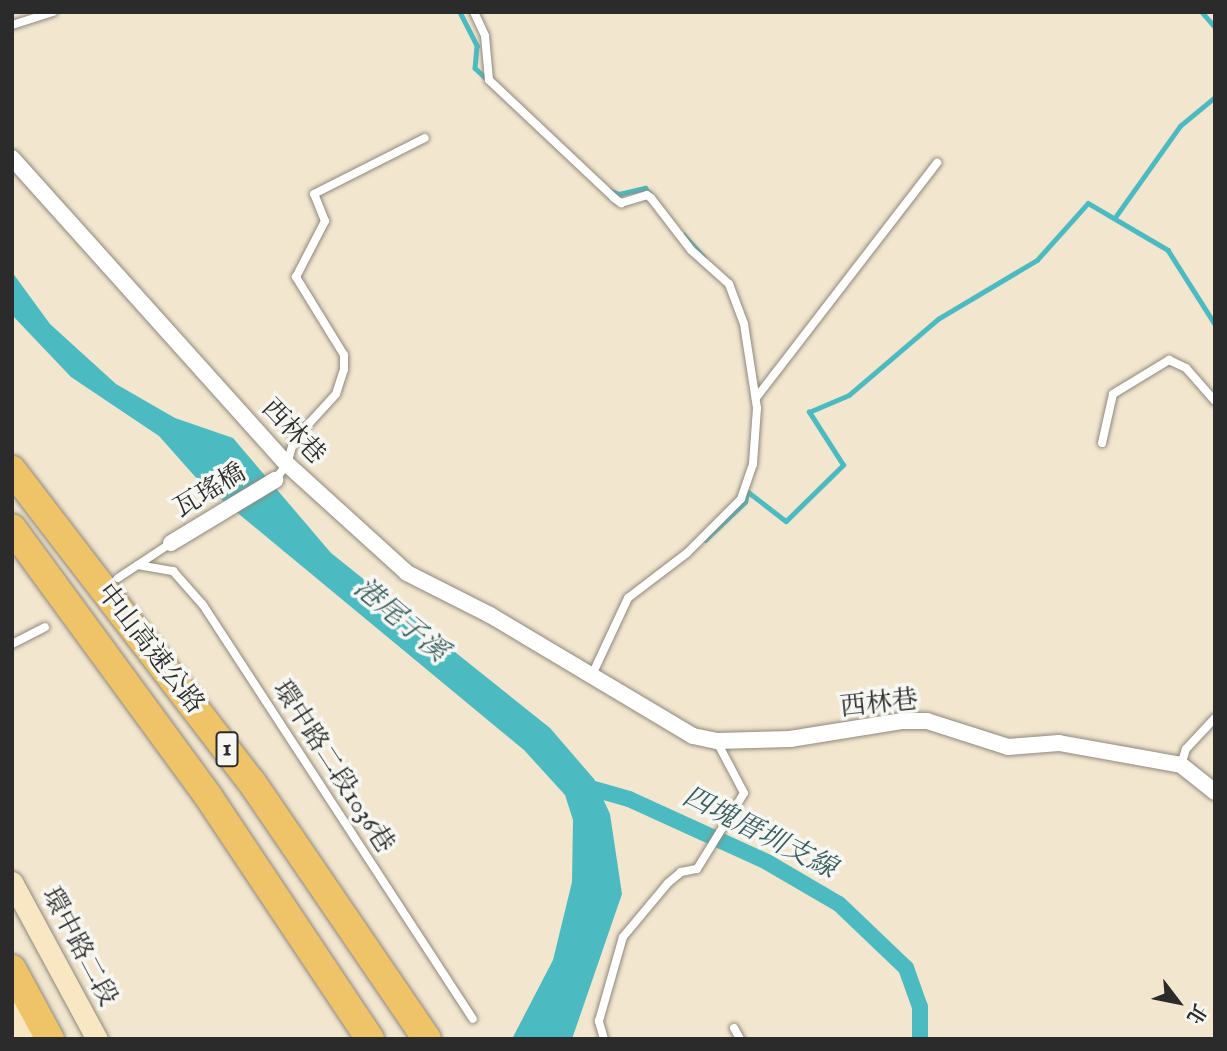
<!DOCTYPE html>
<meta charset="utf-8">
<style>
body{margin:0}
#map{position:relative;width:1227px;height:1051px;overflow:hidden;background:#f2e6cf;font-family:"IM FELL English","Noto Serif TC",serif}
div>[style]{position:absolute}
.water>*{inset:0;background:#4cbbc1}
.stream>*{height:4.5px;margin:-2.25px;padding:0 2.25px;transform-origin:2.25px;border-radius:2.25px;background:#4cbbc1}
.canal>*{height:16px;margin:-8px;padding:0 8px;transform-origin:8px;border-radius:8px;background:#4cbbc1}
.roads{filter:drop-shadow(0 0 2px #8e887d) drop-shadow(0 0 2px #8e887d)}
.lane>*{height:8px;margin:-4px;padding:0 4px;transform-origin:4px;border-radius:4px;background:#fff}
.street>*{height:16px;margin:-8px;padding:0 8px;transform-origin:8px;border-radius:8px;background:#fff}
.secondary>*{height:21px;margin:-10.5px;padding:0 10.5px;transform-origin:10.5px;border-radius:10.5px;background:#f9e7c3}
.highway>*{height:28px;margin:-14px;padding:0 14px;transform-origin:14px;border-radius:14px;background:#efc469}
span{translate:-50% -50%;white-space:nowrap;text-align:center;line-height:1.15;-webkit-text-stroke:7px #f6f6f2;paint-order:stroke}
.shield-label span{padding:2px 5px;background:#f6f6f2;border:2px solid;border-radius:5px;-webkit-text-stroke-width:0}
.shield-label{font-size:24px;color:#2b2b2b;font-weight:700}
.street-label{font-size:26px;color:#2b2b2b}
.water-label{font-size:28px;color:#375d60;font-style:italic}
.frame{position:absolute;inset:0;border:14px solid #2b2b2b;pointer-events:none}
.north{position:absolute;left:1143px;top:967px;width:70px;height:70px;-webkit-text-stroke:5px #f6f6f2;paint-order:stroke;rotate:122deg;font-size:19px;font-weight:700;line-height:28px;text-align:center;color:#2b2b2b}
.north::after{content:'';display:block;margin:auto;width:24px;height:32px;background:#2b2b2b;clip-path:polygon(50% 0,100% 100%,50% 72%,0 100%)}
</style>
<div id="map">
<div class="water">
<div style="clip-path:polygon(12px 272px,50px 324px,116px 384px,175px 418px,233px 438px,331px 553px,550px 728px,594px 779px,610px 814px,622px 894px,572px 1039px,512px 1039px,553px 960px,572px 882px,573px 820px,565px 795px,524px 750px,199px 481px,159px 436px,71px 377px,12px 315px)"></div>
</div>
<div class="stream">
<div style="left:460px;top:12px;width:38px;rotate:63deg"></div>
<div style="left:477px;top:46px;width:22px;rotate:95deg"></div>
<div style="left:475px;top:68px;width:19px;rotate:43deg"></div>
<div style="left:1202px;top:12px;width:20px;rotate:49deg"></div>
<div style="left:609px;top:190px;width:11px;rotate:22deg"></div>
<div style="left:619px;top:194px;width:27px;rotate:-13deg"></div>
<div style="left:645px;top:188px;width:9px;rotate:49deg"></div>
<div style="left:1116px;top:216px;width:110px;rotate:-54.6deg"></div>
<div style="left:1180px;top:126px;width:45px;rotate:-39.6deg"></div>
<div style="left:684px;top:235px;width:30px;rotate:48deg"></div>
<div style="left:747px;top:491px;width:49px;rotate:37.6deg"></div>
<div style="left:786px;top:521px;width:80px;rotate:-44.5deg"></div>
<div style="left:843px;top:465px;width:63px;rotate:-122.7deg"></div>
<div style="left:809px;top:412px;width:43px;rotate:-23deg"></div>
<div style="left:849px;top:395px;width:117px;rotate:-40.5deg"></div>
<div style="left:938px;top:319px;width:115px;rotate:-30.8deg"></div>
<div style="left:1037px;top:260px;width:76px;rotate:-48.2deg"></div>
<div style="left:1088px;top:203px;width:93px;rotate:30.4deg"></div>
<div style="left:1168px;top:250px;width:88px;rotate:57.6deg"></div>
<div style="left:705px;top:540px;width:55px;rotate:-43.5deg"></div>
<div style="left:745px;top:502px;width:9px;rotate:-77deg"></div>
</div>
<div class="canal">
<div style="left:580px;top:785px;width:51px;rotate:15.9deg"></div>
<div style="left:629px;top:799px;width:152px;rotate:24.5deg"></div>
<div style="left:767px;top:862px;width:83px;rotate:30.3deg"></div>
<div style="left:839px;top:904px;width:93px;rotate:43.7deg"></div>
<div style="left:906px;top:968px;width:41px;rotate:70.3deg"></div>
<div style="left:920px;top:1007px;width:32px;rotate:90deg"></div>
</div>
<div class="roads">
<div class="lane">
<div style="left:474px;top:12px;width:26px;rotate:65deg"></div>
<div style="left:485px;top:36px;width:44px;rotate:84.8deg"></div>
<div style="left:489px;top:80px;width:172px;rotate:43.3deg"></div>
<div style="left:614px;top:198px;width:9px;rotate:36deg"></div>
<div style="left:621px;top:203px;width:27px;rotate:-17deg"></div>
<div style="left:647px;top:195px;width:5px;rotate:37deg"></div>
<div style="left:651px;top:198px;width:66px;rotate:52.4deg"></div>
<div style="left:691px;top:250px;width:51px;rotate:41.8deg"></div>
<div style="left:729px;top:284px;width:43px;rotate:69.4deg"></div>
<div style="left:744px;top:324px;width:85px;rotate:81.2deg"></div>
<div style="left:757px;top:408px;width:56px;rotate:94.1deg"></div>
<div style="left:753px;top:464px;width:37px;rotate:109deg"></div>
<div style="left:741px;top:499px;width:76px;rotate:135deg"></div>
<div style="left:687px;top:553px;width:74px;rotate:142.7deg"></div>
<div style="left:628px;top:598px;width:85px;rotate:115.1deg"></div>
<div style="left:12px;top:25px;width:43px;rotate:-17.6deg"></div>
<div style="left:756px;top:398px;width:297px;rotate:-52.4deg"></div>
<div style="left:1102px;top:443px;width:50px;rotate:-77.3deg"></div>
<div style="left:1113px;top:394px;width:66px;rotate:-31.3deg"></div>
<div style="left:1169px;top:360px;width:19px;rotate:25deg"></div>
<div style="left:1186px;top:368px;width:44px;rotate:48.7deg"></div>
<div style="left:275px;top:480px;width:20px;rotate:-53deg"></div>
<div style="left:287px;top:464px;width:25px;rotate:-74deg"></div>
<div style="left:294px;top:440px;width:62px;rotate:-47.6deg"></div>
<div style="left:336px;top:394px;width:26px;rotate:-72deg"></div>
<div style="left:344px;top:369px;width:14px;rotate:-90deg"></div>
<div style="left:344px;top:355px;width:92px;rotate:-121.6deg"></div>
<div style="left:296px;top:277px;width:63px;rotate:-62.6deg"></div>
<div style="left:325px;top:221px;width:29px;rotate:-112deg"></div>
<div style="left:314px;top:194px;width:124px;rotate:-26.8deg"></div>
<div style="left:138px;top:565px;width:36px;rotate:10deg"></div>
<div style="left:173px;top:571px;width:45px;rotate:48.6deg"></div>
<div style="left:203px;top:605px;width:494px;rotate:56.9deg"></div>
<div style="left:118px;top:578px;width:64px;rotate:-33.4deg"></div>
<div style="left:12px;top:644px;width:37px;rotate:-27deg"></div>
<div style="left:1181px;top:765px;width:17px;rotate:-73deg"></div>
<div style="left:1186px;top:749px;width:42px;rotate:-46.9deg"></div>
<div style="left:734px;top:1028px;width:13px;rotate:61deg"></div>
<div style="left:604px;top:1039px;width:19px;rotate:-106deg"></div>
<div style="left:599px;top:1021px;width:87px;rotate:-74.1deg"></div>
<div style="left:623px;top:937px;width:70px;rotate:-50.2deg"></div>
<div style="left:668px;top:883px;width:17px;rotate:-40deg"></div>
<div style="left:681px;top:872px;width:16px;rotate:-11deg"></div>
<div style="left:697px;top:869px;width:89px;rotate:-58.3deg"></div>
<div style="left:744px;top:793px;width:58px;rotate:-117.9deg"></div>
</div>
<div class="street">
<div style="left:12px;top:158px;width:411px;rotate:48.1deg"></div>
<div style="left:287px;top:464px;width:162px;rotate:42.2deg"></div>
<div style="left:407px;top:573px;width:93px;rotate:26.8deg"></div>
<div style="left:490px;top:615px;width:236px;rotate:30.8deg"></div>
<div style="left:693px;top:736px;width:25px;rotate:12deg"></div>
<div style="left:717px;top:741px;width:73px;rotate:-1.6deg"></div>
<div style="left:790px;top:739px;width:113px;rotate:-9.1deg"></div>
<div style="left:902px;top:721px;width:25px"></div>
<div style="left:927px;top:721px;width:85px;rotate:17.8deg"></div>
<div style="left:1008px;top:747px;width:51px;rotate:-4.5deg"></div>
<div style="left:1059px;top:743px;width:124px;rotate:10.2deg"></div>
<div style="left:1181px;top:765px;width:43px;rotate:38.5deg"></div>
<div style="left:171px;top:543px;width:122px;rotate:-31.2deg"></div>
</div>
<div class="secondary">
<div style="left:12px;top:882px;width:179px;rotate:61.6deg"></div>
<div style="left:12px;top:1012px;width:31px;rotate:61deg"></div>
</div>
<div class="highway">
<div style="left:12px;top:470px;width:392px;rotate:52.5deg"></div>
<div style="left:251px;top:781px;width:312px;rotate:55.7deg"></div>
<div style="left:12px;top:528px;width:332px;rotate:53.8deg"></div>
<div style="left:208px;top:796px;width:292px;rotate:56.3deg"></div>
<div style="left:12px;top:969px;width:80px;rotate:61.5deg"></div>
</div>
</div>
<div class="shield-label">
<span style="left:227px;top:749px">1</span>
</div>
<div class="street-label">
<span style="left:293px;top:432px;rotate:46deg">西林巷</span>
<span style="left:210px;top:491px;rotate:-31deg">瓦瑤橋</span>
<span style="left:150px;top:649px;rotate:52deg">中山高速公路</span>
<span style="left:879px;top:704px;rotate:-6deg">西林巷</span>
<span style="left:333px;top:767px;rotate:57deg">環中路二段1036巷</span>
<span style="left:79px;top:947px;rotate:62deg">環中路二段</span>
</div>
<div class="water-label">
<span style="left:400px;top:621px;rotate:40deg">港尾子溪</span>
<span style="left:759px;top:834px;rotate:27deg">四塊厝圳支線</span>
</div>
<div class="frame"></div>
<div class="north">北</div>
</div>
